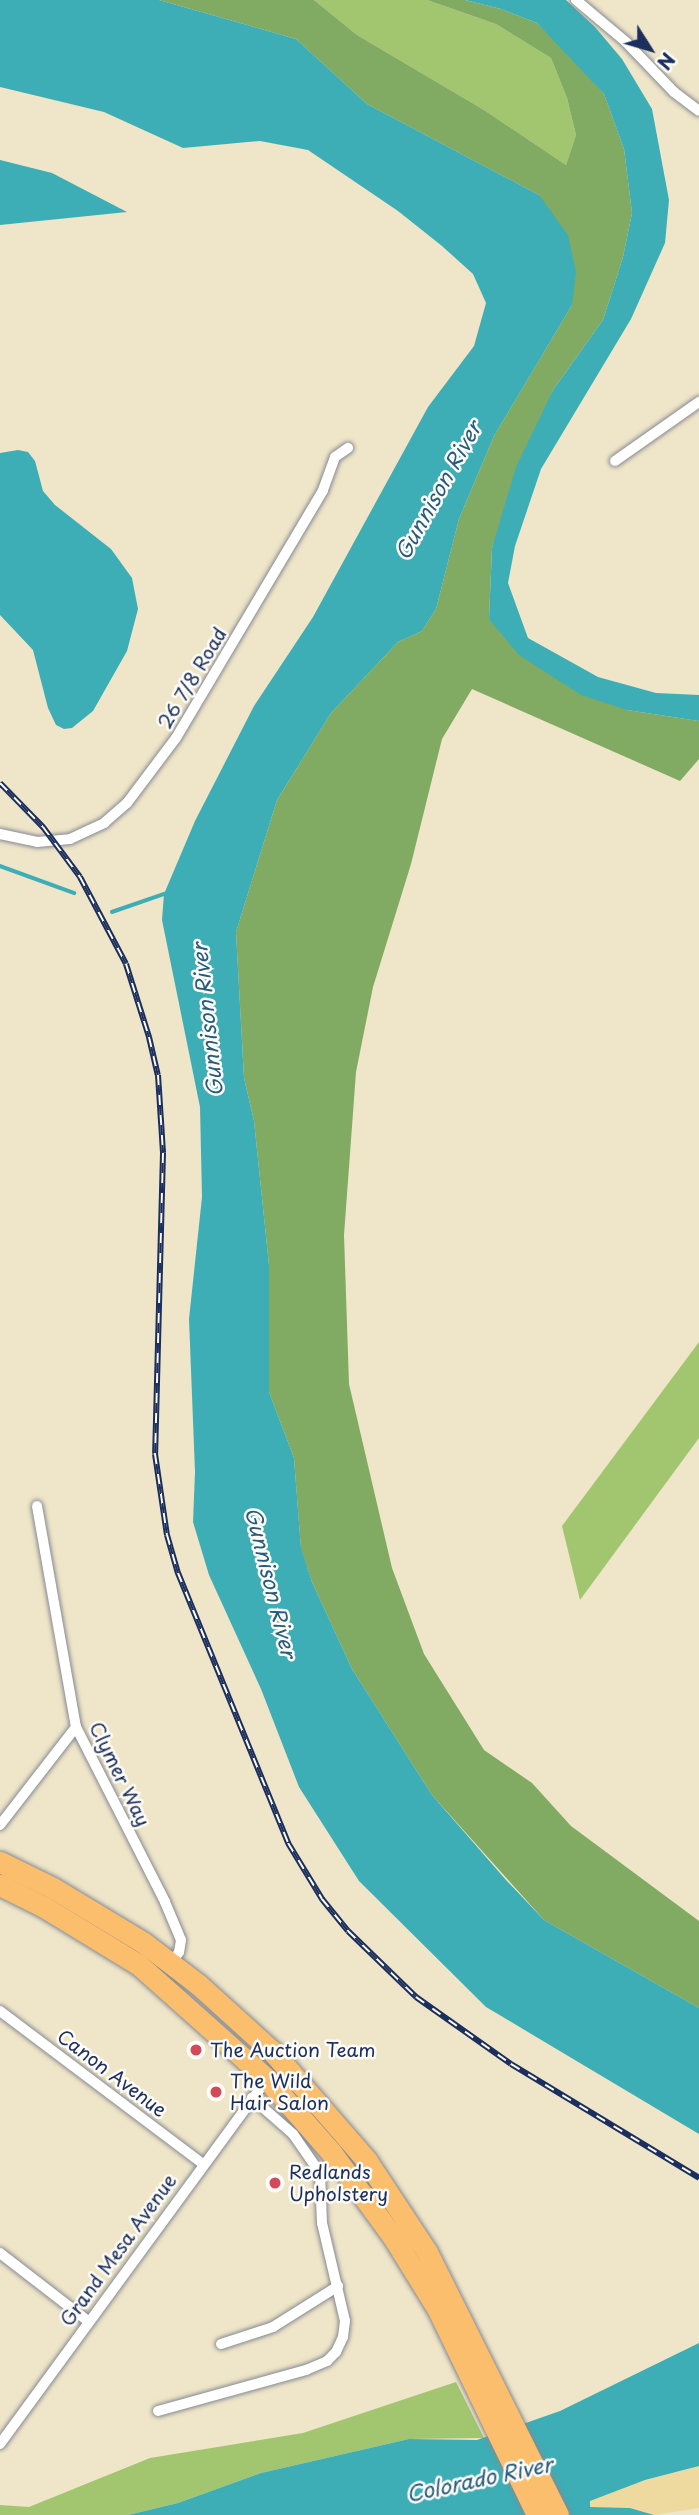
<!DOCTYPE html>
<style>
body{margin:0}
#map{position:relative;width:699px;height:2515px;overflow:hidden;background:#efe5c8;font-family:"Playpen Sans",sans-serif}
div>[style]{position:absolute}
.green>*{inset:0;background:#a2c56f}
.forest>*{inset:0;background:#81aa62}
.sand>*{inset:0;background:#eeda9e}
.water>*{inset:0;background:#3daeb6}
.stream>*{height:3.5px;margin:-1.75px;padding:0 1.75px;transform-origin:1.75px;border-radius:1.75px;background:#3daeb6}
.roads{filter:drop-shadow(0 0 2px #858a93) drop-shadow(0 0 2px #858a93)}
.street>*{height:10px;margin:-5px;padding:0 5px;transform-origin:5px;border-radius:5px;background:#fff}
.highway>*{height:21px;margin:-10.5px;padding:0 10.5px;transform-origin:10.5px;border-radius:10.5px;background:#fabe6d}
.rail>*{height:6px;margin-top:-3px;transform-origin:0;background:repeating-linear-gradient(90deg,#fdfcf7 0 10px,#1b2f5e 0 20px);box-sizing:border-box;border-block:2px solid #1b2f5e}
.dots>*{width:19px;height:19px;translate:-50% -50%;box-sizing:border-box;border:4px solid #fdfcf7;border-radius:50%}
span{translate:-50% -50%;white-space:nowrap;text-align:center;line-height:1.15;-webkit-text-stroke:5px #fdfcf7;paint-order:stroke}
.street-label{font-size:19px;color:#1b2f5e}
.poi-label{font-size:19px;color:#1b2f5e}
.left{translate:0 -50%;text-align:left}
.water-label{font-size:21px;color:#275b7d;font-style:italic}
.north{position:absolute;left:615px;top:14px;width:70px;height:70px;-webkit-text-stroke:5px #fdfcf7;paint-order:stroke;rotate:127deg;font-size:19px;font-weight:700;line-height:28px;text-align:center;color:#1b2f5e}
.north::after{content:'';display:block;margin:auto;width:24px;height:32px;background:#1b2f5e;clip-path:polygon(50% 0,100% 100%,50% 72%,0 100%)}
</style>
<div id="map">
<div class="green">
<div style="clip-path:polygon(314px 0,427px 0,496px 24px,551px 58px,567px 98px,576px 135px,566px 165px,484px 110px,357px 35px)"></div>
<div style="clip-path:polygon(699px 1342px,699px 1438px,580px 1600px,562px 1526px)"></div>
<div style="clip-path:polygon(456px 2382px,484px 2438px,409px 2439px,261px 2473px,178px 2503px,128px 2515px,0 2515px,0 2505px,29px 2507px,150px 2458px,303px 2433px)"></div>
</div>
<div class="forest">
<div style="clip-path:polygon(159px 0,314px 0,357px 35px,484px 110px,566px 165px,576px 135px,567px 98px,551px 58px,496px 24px,427px 0,465px 0,501px 9px,537px 23px,571px 56px,604px 94px,624px 149px,632px 213px,623px 257px,603px 320px,553px 390px,492px 548px,489px 619px,627px 710px,699px 721px,699px 759px,680px 781px,472px 689px,442px 739px,411px 864px,373px 987px,356px 1072px,344px 1235px,349px 1384px,392px 1568px,424px 1654px,484px 1750px,532px 1783px,571px 1826px,699px 1921px,699px 2008px,544px 1920px,432px 1795px,352px 1669px,312px 1582px,301px 1549px,294px 1458px,269px 1392px,269px 1265px,254px 1121px,244px 1078px,236px 932px,277px 800px,331px 713px,398px 642px,422px 631px,436px 609px,459px 519px,494px 436px,572px 305px,539px 195px,367px 104px,296px 39px)"></div>
</div>
<div class="sand">
<div style="clip-path:polygon(699px 2466px,699px 2508px,654px 2515px,630px 2508px,589px 2507px,590px 2501px,621px 2487px)"></div>
</div>
<div class="water">
<div style="clip-path:polygon(0 0,159px 0,296px 39px,367px 104px,539px 195px,568px 235px,576px 272px,572px 305px,494px 436px,459px 519px,436px 609px,422px 631px,398px 642px,331px 713px,277px 800px,236px 932px,244px 1078px,254px 1121px,269px 1265px,269px 1392px,294px 1458px,301px 1548px,312px 1582px,352px 1669px,432px 1795px,506px 1880px,544px 1920px,699px 2008px,699px 2134px,486px 2007px,359px 1881px,299px 1787px,261px 1689px,209px 1575px,193px 1522px,195px 1472px,189px 1319px,202px 1197px,200px 1107px,162px 920px,164px 894px,195px 821px,254px 706px,313px 617px,428px 407px,474px 346px,486px 303px,473px 274px,442px 246px,398px 211px,308px 150px,260px 141px,183px 148px,104px 112px,0 87px)"></div>
<div style="clip-path:polygon(465px 0,566px 0,595px 27px,622px 59px,652px 109px,669px 200px,665px 243px,631px 319px,541px 469px,515px 546px,508px 583px,528px 638px,598px 677px,656px 693px,699px 695px,699px 721px,627px 710px,581px 695px,519px 655px,489px 619px,492px 548px,516px 467px,553px 390px,603px 320px,623px 257px,632px 213px,624px 149px,604px 94px,537px 23px,501px 9px)"></div>
<div style="clip-path:polygon(0 160px,52px 173px,127px 212px,0 225px)"></div>
<div style="clip-path:polygon(18px 450px,28px 452px,35px 461px,43px 491px,55px 505px,111px 549px,132px 578px,138px 609px,127px 651px,93px 711px,72px 728px,64px 729px,56px 725px,48px 708px,33px 650px,0 615px,0 453px)"></div>
<div style="clip-path:polygon(699px 2343px,699px 2466px,645px 2480px,590px 2501px,590px 2507px,630px 2508px,654px 2515px,128px 2515px,178px 2503px,261px 2473px,409px 2439px,477px 2440px,560px 2411px)"></div>
</div>
<div class="stream">
<div style="left:0;top:866px;width:79px;rotate:20deg"></div>
<div style="left:112px;top:912px;width:55px;rotate:-19.1deg"></div>
</div>
<div class="roads">
<div class="street">
<div style="left:576px;top:0;width:65px;rotate:40deg"></div>
<div style="left:626px;top:42px;width:69px;rotate:46.2deg"></div>
<div style="left:674px;top:92px;width:31px;rotate:37deg"></div>
<div style="left:615px;top:461px;width:103px;rotate:-35.1deg"></div>
<div style="left:0;top:834px;width:38px;rotate:12deg"></div>
<div style="left:37px;top:842px;width:33px;rotate:-5deg"></div>
<div style="left:70px;top:839px;width:38px;rotate:-25deg"></div>
<div style="left:104px;top:823px;width:30px;rotate:-41deg"></div>
<div style="left:127px;top:803px;width:81px;rotate:-53deg"></div>
<div style="left:176px;top:738px;width:288px;rotate:-59.3deg"></div>
<div style="left:323px;top:490px;width:35px;rotate:-70deg"></div>
<div style="left:335px;top:457px;width:16px;rotate:-35deg"></div>
<div style="left:37px;top:1506px;width:224px;rotate:80deg"></div>
<div style="left:76px;top:1727px;width:196px;rotate:63deg"></div>
<div style="left:165px;top:1902px;width:41px;rotate:67.2deg"></div>
<div style="left:181px;top:1940px;width:12px;rotate:99deg"></div>
<div style="left:179px;top:1952px;width:14px;rotate:124deg"></div>
<div style="left:0;top:1825px;width:124px;rotate:-52.2deg"></div>
<div style="left:0;top:2011px;width:254px;rotate:37deg"></div>
<div style="left:0;top:2253px;width:111px;rotate:37.7deg"></div>
<div style="left:221px;top:2344px;width:55px;rotate:-18.1deg"></div>
<div style="left:273px;top:2327px;width:77px;rotate:-32.2deg"></div>
<div style="left:158px;top:2411px;width:154px;rotate:-15.5deg"></div>
<div style="left:306px;top:2370px;width:23px;rotate:-23deg"></div>
<div style="left:327px;top:2361px;width:13px;rotate:-45deg"></div>
<div style="left:336px;top:2352px;width:17px;rotate:-65deg"></div>
<div style="left:343px;top:2337px;width:16px;rotate:-83deg"></div>
<div style="left:345px;top:2321px;width:101px;rotate:-103.2deg"></div>
<div style="left:322px;top:2223px;width:50px;rotate:-92.3deg"></div>
<div style="left:320px;top:2173px;width:47px;rotate:-124.7deg"></div>
<div style="left:293px;top:2134px;width:55px;rotate:-138.7deg"></div>
<div style="left:0;top:2444px;width:452px;rotate:-53.8deg"></div>
</div>
<div class="highway">
<div style="left:0;top:1862px;width:59px;rotate:26.1deg"></div>
<div style="left:53px;top:1888px;width:106px;rotate:31.1deg"></div>
<div style="left:144px;top:1943px;width:69px;rotate:37.4deg"></div>
<div style="left:199px;top:1985px;width:100px;rotate:42.2deg"></div>
<div style="left:273px;top:2052px;width:144px;rotate:49.2deg"></div>
<div style="left:367px;top:2161px;width:109px;rotate:56.6deg"></div>
<div style="left:427px;top:2252px;width:294px;rotate:63.5deg"></div>
<div style="left:0;top:1885px;width:49px;rotate:26.6deg"></div>
<div style="left:44px;top:1907px;width:111px;rotate:31.4deg"></div>
<div style="left:139px;top:1965px;width:171px;rotate:41.7deg"></div>
<div style="left:267px;top:2079px;width:97px;rotate:48.8deg"></div>
<div style="left:331px;top:2152px;width:105px;rotate:53.9deg"></div>
<div style="left:393px;top:2237px;width:86px;rotate:58.3deg"></div>
<div style="left:438px;top:2310px;width:228px;rotate:64.2deg"></div>
</div>
</div>
<div class="rail">
<div style="left:0;top:783px;width:62px;rotate:45.7deg"></div>
<div style="left:43px;top:827px;width:62px;rotate:53.5deg"></div>
<div style="left:80px;top:877px;width:98px;rotate:62.1deg"></div>
<div style="left:126px;top:964px;width:77px;rotate:72.5deg"></div>
<div style="left:149px;top:1037px;width:39px;rotate:77deg"></div>
<div style="left:158px;top:1075px;width:78px;rotate:86.3deg"></div>
<div style="left:163px;top:1153px;width:301px;rotate:91.5deg"></div>
<div style="left:155px;top:1454px;width:82px;rotate:81.6deg"></div>
<div style="left:167px;top:1535px;width:40px;rotate:74deg"></div>
<div style="left:178px;top:1573px;width:292px;rotate:67.8deg"></div>
<div style="left:288px;top:1843px;width:66px;rotate:58.7deg"></div>
<div style="left:322px;top:1899px;width:41px;rotate:50.9deg"></div>
<div style="left:348px;top:1931px;width:95px;rotate:44.1deg"></div>
<div style="left:416px;top:1997px;width:116px;rotate:35.2deg"></div>
<div style="left:511px;top:2064px;width:220px;rotate:31.2deg"></div>
</div>
<div class="dots">
<div style="left:196px;top:2050px;background:#d1495b"></div>
<div style="left:216px;top:2092px;background:#d1495b"></div>
<div style="left:275px;top:2183px;background:#d1495b"></div>
</div>
<div class="street-label">
<span style="left:192px;top:678px;rotate:-59deg">26 7/8 Road</span>
<span style="left:120px;top:1774px;rotate:64deg">Clymer Way</span>
<span style="left:112px;top:2073px;rotate:37deg">Canon Avenue</span>
<span style="left:118px;top:2250px;rotate:-54deg">Grand Mesa Avenue</span>
</div>
<div class="poi-label">
<span class="left" style="left:210px;top:2050px">The Auction Team</span>
<span class="left" style="left:230px;top:2092px">The Wild<br>Hair Salon</span>
<span class="left" style="left:289px;top:2183px">Redlands<br>Upholstery</span>
</div>
<div class="water-label">
<span style="left:437px;top:490px;rotate:-61deg">Gunnison River</span>
<span style="left:206px;top:1020px;rotate:-96deg">Gunnison River</span>
<span style="left:272px;top:1582px;rotate:76deg">Gunnison River</span>
<span style="left:479px;top:2478px;rotate:-12deg">Colorado River</span>
</div>
<div class="north">N</div>
</div>
